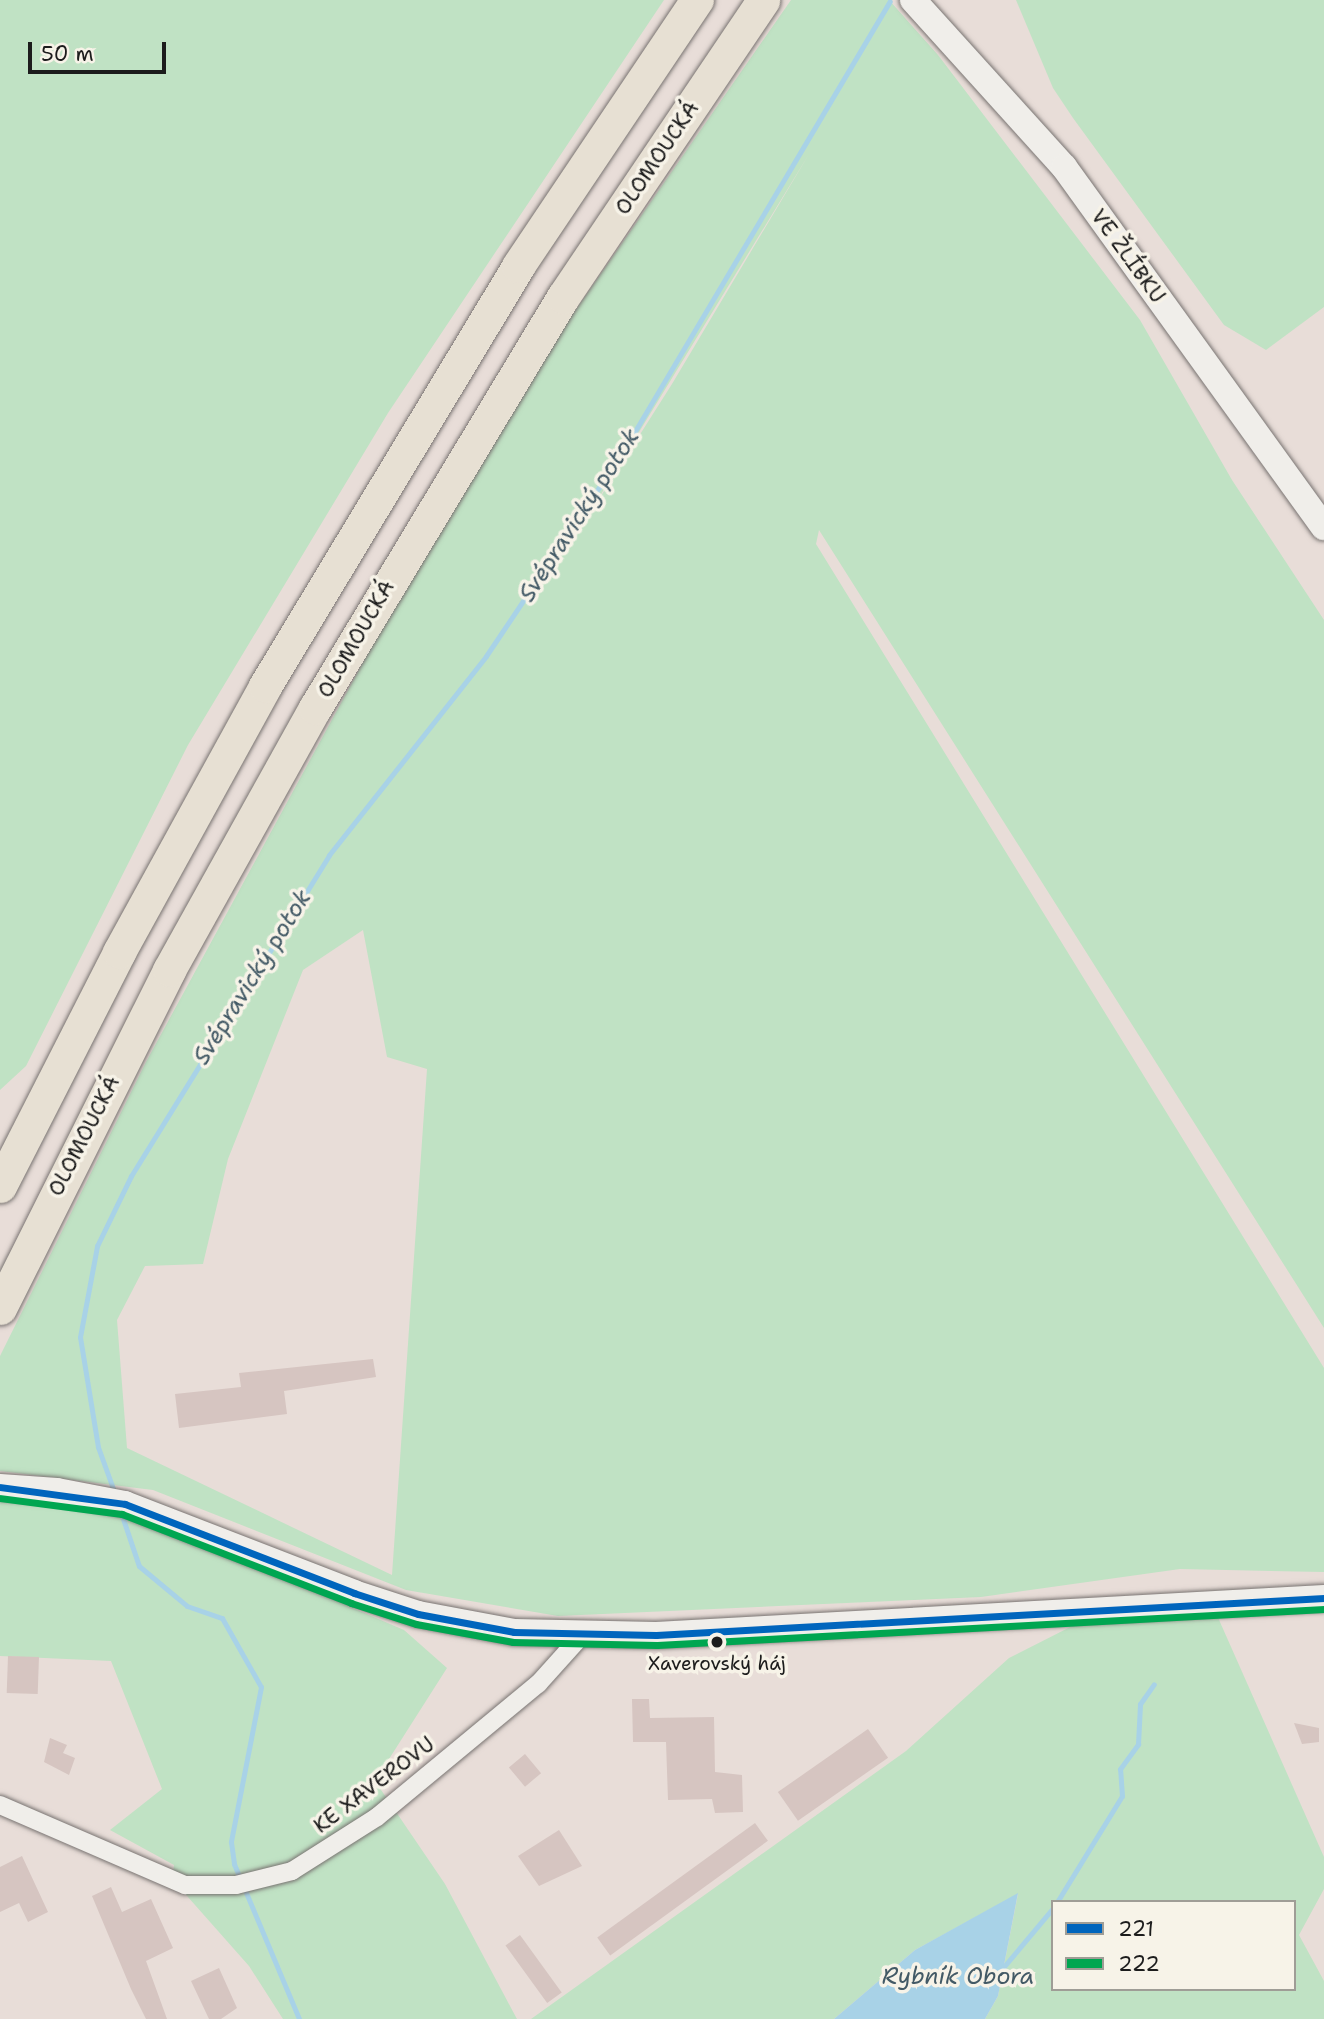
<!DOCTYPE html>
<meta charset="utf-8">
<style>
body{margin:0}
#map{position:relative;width:1324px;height:2019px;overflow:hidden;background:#e8ddd8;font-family:"Shantell Sans",sans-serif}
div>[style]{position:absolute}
.green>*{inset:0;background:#c0e2c4}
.water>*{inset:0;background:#a8d2e7}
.stream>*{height:5px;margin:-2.5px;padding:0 2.5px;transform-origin:2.5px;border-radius:2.5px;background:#a8d2e7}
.building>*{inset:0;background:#d6c5c1;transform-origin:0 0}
.roads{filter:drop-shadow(0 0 2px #787371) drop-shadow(0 0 2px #787371)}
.street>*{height:18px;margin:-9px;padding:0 9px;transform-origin:9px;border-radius:9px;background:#f0eeea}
.secondary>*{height:26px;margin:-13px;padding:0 13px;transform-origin:13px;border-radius:13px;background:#f0eeea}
.highway>*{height:33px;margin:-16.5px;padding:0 16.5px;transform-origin:16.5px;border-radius:16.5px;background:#e7e0d3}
.bus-1>*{height:7px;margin:-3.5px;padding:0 3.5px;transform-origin:3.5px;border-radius:3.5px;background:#0065bd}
.bus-2>*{height:7px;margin:-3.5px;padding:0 3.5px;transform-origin:3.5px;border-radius:3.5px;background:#00a651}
.dots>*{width:19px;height:19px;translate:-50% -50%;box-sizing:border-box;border:4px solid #f7f3e8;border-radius:50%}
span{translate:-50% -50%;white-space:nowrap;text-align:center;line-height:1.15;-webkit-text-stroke:7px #f7f3e8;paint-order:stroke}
.bus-label{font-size:19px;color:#1c1c1c}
.street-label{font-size:21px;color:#1c1c1c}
.water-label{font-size:23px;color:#435a66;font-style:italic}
.legend{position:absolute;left:1051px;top:1900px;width:245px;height:91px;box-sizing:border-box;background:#f7f3e8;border:2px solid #9f9d96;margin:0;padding:9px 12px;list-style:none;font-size:21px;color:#1c1c1c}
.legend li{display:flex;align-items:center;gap:14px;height:35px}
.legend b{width:35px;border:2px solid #9f9d96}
.scale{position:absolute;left:28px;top:42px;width:138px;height:32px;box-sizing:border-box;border:4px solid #1c1c1c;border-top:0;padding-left:9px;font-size:21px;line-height:24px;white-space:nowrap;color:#1c1c1c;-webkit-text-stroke:5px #f7f3e8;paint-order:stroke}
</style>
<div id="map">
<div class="green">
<div style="clip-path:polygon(0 0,664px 0,388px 413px,188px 745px,26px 1066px,0 1090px)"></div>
<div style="clip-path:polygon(evenodd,791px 0,889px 0,938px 55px,1140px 320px,1232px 480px,1324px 620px,1324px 1328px,819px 530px,816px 544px,1324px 1368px,1324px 1572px,1180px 1569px,981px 1597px,558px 1616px,406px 1590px,153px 1490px,0 1471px,0 1356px,146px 1062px,373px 644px,561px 331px,791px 0,809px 154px,672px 384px,592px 510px,592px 509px,809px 154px,791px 0,363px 930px,387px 1057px,427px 1069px,392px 1575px,127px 1448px,117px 1320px,145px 1266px,203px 1264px,228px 1159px,303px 970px,363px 930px)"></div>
<div style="clip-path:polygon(1016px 0,1324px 0,1324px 307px,1266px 350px,1224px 325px,1073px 118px,1053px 88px)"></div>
<div style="clip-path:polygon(0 1499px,68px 1503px,181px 1535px,404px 1630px,447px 1668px,375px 1781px,445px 1884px,517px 2019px,283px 2019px,249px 1966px,172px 1879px,174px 1865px,110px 1830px,162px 1789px,111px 1661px,0 1656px)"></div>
<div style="clip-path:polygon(evenodd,1216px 1613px,1324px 1857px,1324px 1889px,1299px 1935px,1324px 1981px,1324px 2019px,985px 2019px,998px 1996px,1018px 1894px,915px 1950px,834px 2019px,531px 2019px,906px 1751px,1009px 1658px,1084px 1620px,1216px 1613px,1053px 1902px,1294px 1902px,1294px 1989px,1053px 1989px,1053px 1902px)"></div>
</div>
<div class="water">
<div style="clip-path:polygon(1018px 1893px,998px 1996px,985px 2019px,834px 2019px,915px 1950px)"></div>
</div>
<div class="stream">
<div style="left:115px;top:1494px;width:50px;rotate:-109.9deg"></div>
<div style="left:98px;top:1447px;width:111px;rotate:-99.3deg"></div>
<div style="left:80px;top:1337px;width:93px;rotate:-79.4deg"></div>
<div style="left:97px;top:1246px;width:78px;rotate:-64.1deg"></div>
<div style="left:131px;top:1176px;width:377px;rotate:-58.3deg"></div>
<div style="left:329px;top:855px;width:253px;rotate:-51.7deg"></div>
<div style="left:486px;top:656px;width:244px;rotate:-56.2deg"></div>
<div style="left:622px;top:453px;width:525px;rotate:-59.34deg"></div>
<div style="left:120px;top:1510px;width:59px;rotate:71.3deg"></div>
<div style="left:139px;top:1566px;width:62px;rotate:39.8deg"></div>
<div style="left:187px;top:1606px;width:37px;rotate:19deg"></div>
<div style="left:222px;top:1618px;width:79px;rotate:60.5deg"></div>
<div style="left:261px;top:1687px;width:158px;rotate:101deg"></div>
<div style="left:231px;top:1842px;width:22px;rotate:82deg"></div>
<div style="left:234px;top:1864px;width:168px;rotate:67.2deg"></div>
<div style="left:1057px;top:1902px;width:124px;rotate:-58.5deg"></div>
<div style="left:1122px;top:1796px;width:27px;rotate:-94deg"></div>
<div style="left:1120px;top:1769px;width:31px;rotate:-54deg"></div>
<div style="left:1138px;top:1744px;width:40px;rotate:-87.1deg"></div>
<div style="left:1140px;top:1704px;width:24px;rotate:-55deg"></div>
<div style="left:1001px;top:1970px;width:81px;rotate:-50deg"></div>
</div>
<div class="building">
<div style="clip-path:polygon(373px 1359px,376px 1377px,284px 1391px,287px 1414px,179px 1428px,175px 1394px,241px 1387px,239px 1373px)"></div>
<div style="left:8px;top:1656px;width:31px;height:37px;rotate:2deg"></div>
<div style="clip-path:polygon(632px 1699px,649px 1699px,650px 1718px,714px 1717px,715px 1772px,742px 1775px,743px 1812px,715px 1813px,712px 1799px,668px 1800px,666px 1742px,633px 1742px)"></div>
<div style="clip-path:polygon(1294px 1723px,1319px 1728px,1319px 1742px,1302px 1744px)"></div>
<div style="left:868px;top:1729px;width:35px;height:110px;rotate:55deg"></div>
<div style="clip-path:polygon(50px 1738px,67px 1745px,63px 1753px,75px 1758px,69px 1775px,44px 1762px)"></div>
<div style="left:525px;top:1754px;width:25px;height:21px;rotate:50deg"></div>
<div style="left:755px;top:1823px;width:22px;height:195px;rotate:54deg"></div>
<div style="clip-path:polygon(559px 1830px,582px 1866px,539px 1886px,518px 1856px)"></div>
<div style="clip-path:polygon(22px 1856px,48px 1912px,28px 1922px,19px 1903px,0 1912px,0 1867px)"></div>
<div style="clip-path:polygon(111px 1887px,122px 1912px,151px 1899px,173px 1948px,146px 1961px,167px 2019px,146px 2019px,131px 1989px,92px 1896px)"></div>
<div style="left:520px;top:1935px;width:71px;height:18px;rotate:54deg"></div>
<div style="clip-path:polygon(219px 1968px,237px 2008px,221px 2019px,209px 2019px,191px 1981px)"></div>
</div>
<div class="roads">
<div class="street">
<div style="left:0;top:1805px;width:202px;rotate:23.4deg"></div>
<div style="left:185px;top:1885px;width:51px"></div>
<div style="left:236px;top:1885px;width:58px;rotate:-14deg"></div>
<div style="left:292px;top:1871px;width:101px;rotate:-32.4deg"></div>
<div style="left:377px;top:1817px;width:209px;rotate:-39.6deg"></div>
<div style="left:538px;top:1684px;width:67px;rotate:-48deg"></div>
</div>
<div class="secondary">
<div style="left:913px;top:0;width:225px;rotate:47.9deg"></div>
<div style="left:1064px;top:167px;width:444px;rotate:54.2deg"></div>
<div style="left:0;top:1487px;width:57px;rotate:4deg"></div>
<div style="left:57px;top:1491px;width:69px;rotate:10.8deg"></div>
<div style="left:125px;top:1504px;width:246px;rotate:21.2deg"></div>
<div style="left:354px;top:1593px;width:67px;rotate:18.2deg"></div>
<div style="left:418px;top:1614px;width:98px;rotate:10.6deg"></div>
<div style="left:514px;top:1632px;width:142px;rotate:1.2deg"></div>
<div style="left:656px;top:1635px;width:669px;rotate:-3.17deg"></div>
</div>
<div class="highway">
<div style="left:0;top:1186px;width:263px;rotate:-63deg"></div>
<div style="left:119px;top:952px;width:303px;rotate:-61.2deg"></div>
<div style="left:265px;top:686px;width:490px;rotate:-58.9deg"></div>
<div style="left:518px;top:266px;width:321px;rotate:-56.1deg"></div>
<div style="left:0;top:1308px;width:378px;rotate:-63.4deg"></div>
<div style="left:169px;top:970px;width:300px;rotate:-60.9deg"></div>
<div style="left:315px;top:708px;width:480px;rotate:-58.9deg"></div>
<div style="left:563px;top:297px;width:358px;rotate:-56deg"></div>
</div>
</div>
<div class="bus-1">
<div style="left:0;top:1487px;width:126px;rotate:7.7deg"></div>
<div style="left:125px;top:1504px;width:246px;rotate:21.2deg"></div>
<div style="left:354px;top:1593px;width:67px;rotate:18.2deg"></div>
<div style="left:418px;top:1614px;width:98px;rotate:10.6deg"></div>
<div style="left:514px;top:1632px;width:142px;rotate:1.2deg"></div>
<div style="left:656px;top:1635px;width:669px;rotate:-3.17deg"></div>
</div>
<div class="bus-2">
<div style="left:0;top:1498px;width:123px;rotate:7.5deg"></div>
<div style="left:122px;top:1514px;width:246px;rotate:21.2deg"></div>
<div style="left:351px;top:1603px;width:68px;rotate:17.9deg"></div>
<div style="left:416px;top:1624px;width:99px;rotate:10.5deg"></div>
<div style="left:513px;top:1642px;width:144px;rotate:1.2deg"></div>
<div style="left:657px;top:1645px;width:668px;rotate:-3.09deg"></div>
</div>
<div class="dots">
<div style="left:717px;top:1642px;background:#1c1c1c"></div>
</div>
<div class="bus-label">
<span style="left:717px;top:1664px">Xaverovský háj</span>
</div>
<div class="street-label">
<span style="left:657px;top:158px;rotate:-56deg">OLOMOUCKÁ</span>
<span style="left:1128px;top:256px;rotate:54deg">VE ŽLÍBKU</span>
<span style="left:356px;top:639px;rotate:-60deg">OLOMOUCKÁ</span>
<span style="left:84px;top:1136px;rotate:-63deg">OLOMOUCKÁ</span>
<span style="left:374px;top:1785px;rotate:-37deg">KE XAVEROVU</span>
</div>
<div class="water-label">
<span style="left:579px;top:515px;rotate:-57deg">Svépravický potok</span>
<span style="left:252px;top:977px;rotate:-58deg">Svépravický potok</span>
<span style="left:958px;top:1976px">Rybník Obora</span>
</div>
<ul class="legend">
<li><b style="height:9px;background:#0065bd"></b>221</li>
<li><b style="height:9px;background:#00a651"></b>222</li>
</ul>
<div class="scale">50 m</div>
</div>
